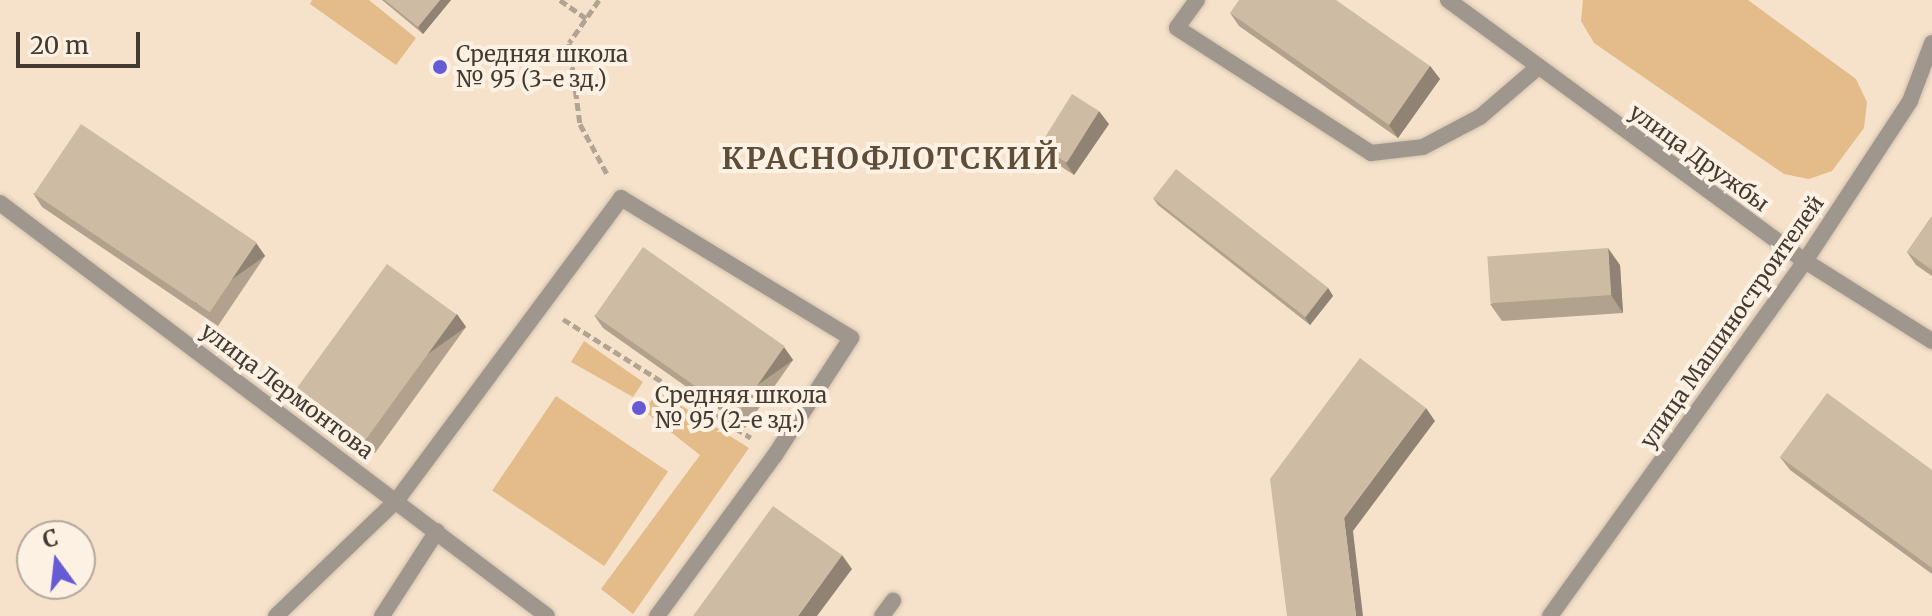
<!DOCTYPE html>
<meta charset="utf-8">
<style>
body{margin:0}
#map{position:relative;width:1932px;height:616px;overflow:hidden;background:#f6e2cb;font-family:Merriweather,serif}
div>[style]{position:absolute}
.green>*{inset:0;background:#e3bc89;transform-origin:0 0}
.path>*{height:5px;margin-top:-2.5px;transform-origin:0;background:repeating-linear-gradient(90deg,#b3a392 0 8px,transparent 0 12px)}
.roads{filter:drop-shadow(0 0 2px #d2c1ac) drop-shadow(0 0 2px #d2c1ac)}
.service>*{height:16px;margin:-8px;padding:0 8px;transform-origin:8px;border-radius:8px;background:#9f978d}
.minor>*{height:16px;margin:-8px;padding:0 8px;transform-origin:8px;border-radius:8px;background:#9f978d}
.tertiary>*{height:16px;margin:-8px;padding:0 8px;transform-origin:8px;border-radius:8px;background:#9f978d}
.wall>*{inset:0;background:#b1a18d}
.shaded-wall>*{inset:0;background:#908373;transform-origin:0 0}
.building>*{inset:0;background:#cebba4;transform-origin:0 0}
.dots>*{width:22px;height:22px;translate:-50% -50%;box-sizing:border-box;border:4px solid #fdf1e3;border-radius:50%}
span{translate:-50% -50%;white-space:nowrap;text-align:center;line-height:1.15;-webkit-text-stroke:8px #fdf1e3;paint-order:stroke}
.poi-label{font-size:22px;color:#433b32}
.left{translate:0 -50%;text-align:left}
.street-label{font-size:22px;color:#433b32}
.district-label{font-size:30px;color:#5d4d39;font-weight:700;letter-spacing:2px}
.north{position:absolute;left:16px;top:520px;width:80px;height:80px;box-sizing:border-box;background:#fdf1e3;border:2px solid #b3a89c;border-radius:50%;rotate:345deg;font-size:22px;font-weight:700;line-height:32px;text-align:center;color:#433b32}
.north::after{content:'';display:block;margin:auto;width:28px;height:36px;background:#665bd5;clip-path:polygon(50% 0,100% 100%,50% 72%,0 100%)}
.scale{position:absolute;left:16px;top:32px;width:124px;height:36px;box-sizing:border-box;border:4px solid #433b32;border-top:0;padding-left:10px;font-size:24px;line-height:28px;white-space:nowrap;color:#433b32;-webkit-text-stroke:6px #fdf1e3;paint-order:stroke}
</style>
<div id="map">
<div class="green">
<div style="clip-path:polygon(312px 0,369px 0,416px 38px,396px 65px,310px 4px)"></div>
<div style="clip-path:polygon(1583px 0,1748px 0,1856px 79px,1867px 102px,1864px 128px,1832px 171px,1809px 179px,1784px 174px,1594px 43px,1581px 21px)"></div>
<div style="clip-path:polygon(584px 341px,643px 382px,633px 397px,571px 362px)"></div>
<div style="clip-path:polygon(658px 391px,749px 448px,633px 614px,601px 589px,700px 455px,644px 411px)"></div>
<div style="left:556px;top:396px;width:135px;height:114px;rotate:34deg"></div>
</div>
<div class="path">
<div style="left:560px;top:0;width:32px;rotate:35deg"></div>
<div style="left:599px;top:0;width:52px;rotate:124.9deg"></div>
<div style="left:569px;top:43px;width:82px;rotate:82.3deg"></div>
<div style="left:580px;top:124px;width:57px;rotate:61.6deg"></div>
<div style="left:563px;top:319px;width:222px;rotate:32.3deg"></div>
</div>
<div class="roads">
<div class="service">
<div style="left:1197px;top:0;width:34px;rotate:126deg"></div>
<div style="left:1177px;top:28px;width:231px;rotate:32.8deg"></div>
<div style="left:1371px;top:153px;width:52px;rotate:-6.6deg"></div>
<div style="left:1423px;top:147px;width:64px;rotate:-27.8deg"></div>
<div style="left:1480px;top:117px;width:75px;rotate:-40.7deg"></div>
<div style="left:276px;top:616px;width:168px;rotate:-43.8deg"></div>
<div style="left:397px;top:500px;width:376px;rotate:-53.4deg"></div>
<div style="left:621px;top:198px;width:269px;rotate:31.3deg"></div>
<div style="left:851px;top:338px;width:140px;rotate:123deg"></div>
<div style="left:775px;top:455px;width:200px;rotate:126.2deg"></div>
<div style="left:382px;top:616px;width:101px;rotate:-57.1deg"></div>
<div style="left:882px;top:616px;width:19px;rotate:-54deg"></div>
</div>
<div class="minor">
<div style="left:1448px;top:0;width:442px;rotate:36.2deg"></div>
<div style="left:1805px;top:261px;width:150px;rotate:32.2deg"></div>
<div style="left:1550px;top:616px;width:437px;rotate:-54.3deg"></div>
<div style="left:1805px;top:261px;width:191px;rotate:-56.7deg"></div>
<div style="left:1910px;top:101px;width:62px;rotate:-69.2deg"></div>
</div>
<div class="tertiary">
<div style="left:0;top:203px;width:685px;rotate:37.05deg"></div>
</div>
</div>
<div class="wall">
<div style="clip-path:polygon(382px 0,451px 0,423px 34px)"></div>
<div style="clip-path:polygon(1230px 13px,1430px 66px,1440px 79px,1398px 138px,1239px 26px)"></div>
<div style="clip-path:polygon(1109px 124px,1074px 175px,1048px 158px,1039px 145px)"></div>
<div style="clip-path:polygon(33px 193px,256px 243px,265px 256px,218px 326px,42px 207px)"></div>
<div style="clip-path:polygon(1153px 198px,1328px 288px,1333px 296px,1310px 325px,1158px 205px)"></div>
<div style="clip-path:polygon(1932px 216px,1932px 276px,1916px 265px,1907px 252px)"></div>
<div style="clip-path:polygon(1620px 265px,1623px 313px,1502px 321px,1490px 304px)"></div>
<div style="clip-path:polygon(594px 315px,793px 360px,745px 428px,603px 328px)"></div>
<div style="clip-path:polygon(466px 327px,375px 453px,306px 404px,297px 391px)"></div>
<div style="clip-path:polygon(1780px 457px,1932px 470px,1932px 574px,1790px 470px)"></div>
</div>
<div class="shaded-wall">
<div style="clip-path:polygon(440px 0,451px 0,423px 34px,418px 27px)"></div>
<div style="clip-path:polygon(1430px 66px,1440px 79px,1398px 138px,1389px 125px)"></div>
<div style="clip-path:polygon(1099px 111px,1109px 124px,1074px 175px,1065px 162px)"></div>
<div style="left:256px;top:243px;width:16px;height:84px;rotate:55deg"></div>
<div style="clip-path:polygon(1608px 248px,1620px 265px,1623px 313px,1611px 295px)"></div>
<div style="clip-path:polygon(1328px 288px,1333px 296px,1310px 325px,1305px 318px)"></div>
<div style="left:457px;top:314px;width:16px;height:155px;rotate:55deg"></div>
<div style="left:784px;top:347px;width:16px;height:83px;rotate:55deg"></div>
<div style="clip-path:polygon(1426px 408px,1435px 421px,1353px 531px,1363px 616px,1356px 616px,1344px 518px)"></div>
<div style="clip-path:polygon(842px 555px,852px 569px,817px 616px,798px 616px)"></div>
</div>
<div class="building">
<div style="clip-path:polygon(385px 0,440px 0,418px 27px)"></div>
<div style="clip-path:polygon(1239px 0,1336px 0,1430px 66px,1389px 125px,1230px 13px)"></div>
<div style="left:1072px;top:94px;width:32px;height:61px;rotate:32deg"></div>
<div style="left:81px;top:124px;width:212px;height:84px;rotate:34deg"></div>
<div style="left:1176px;top:169px;width:193px;height:37px;rotate:38deg"></div>
<div style="clip-path:polygon(1932px 216px,1932px 270px,1907px 252px)"></div>
<div style="left:643px;top:247px;width:173px;height:84px;rotate:35deg"></div>
<div style="left:1608px;top:248px;width:47px;height:121px;rotate:86deg"></div>
<div style="left:387px;top:264px;width:86px;height:156px;rotate:36deg"></div>
<div style="clip-path:polygon(1360px 358px,1426px 408px,1344px 518px,1356px 616px,1287px 616px,1270px 479px)"></div>
<div style="clip-path:polygon(1827px 393px,1932px 470px,1932px 568px,1780px 457px)"></div>
<div style="clip-path:polygon(773px 506px,842px 555px,798px 616px,693px 616px)"></div>
</div>
<div class="dots">
<div style="left:440px;top:67px;background:#665bd5"></div>
<div style="left:639px;top:408px;background:#665bd5"></div>
</div>
<div class="poi-label">
<span class="left" style="left:456px;top:67px">Средняя школа<br>№ 95 (3-е зд.)</span>
<span class="left" style="left:655px;top:408px">Средняя школа<br>№ 95 (2-е зд.)</span>
</div>
<div class="street-label">
<span style="left:1699px;top:158px;rotate:36deg">улица Дружбы</span>
<span style="left:1732px;top:322px;rotate:-55deg">улица Машиностроителей</span>
<span style="left:287px;top:391px;rotate:37deg">улица Лермонтова</span>
</div>
<div class="district-label">
<span style="left:891px;top:158px">КРАСНОФЛОТСКИЙ</span>
</div>
<div class="north">С</div>
<div class="scale">20 m</div>
</div>
